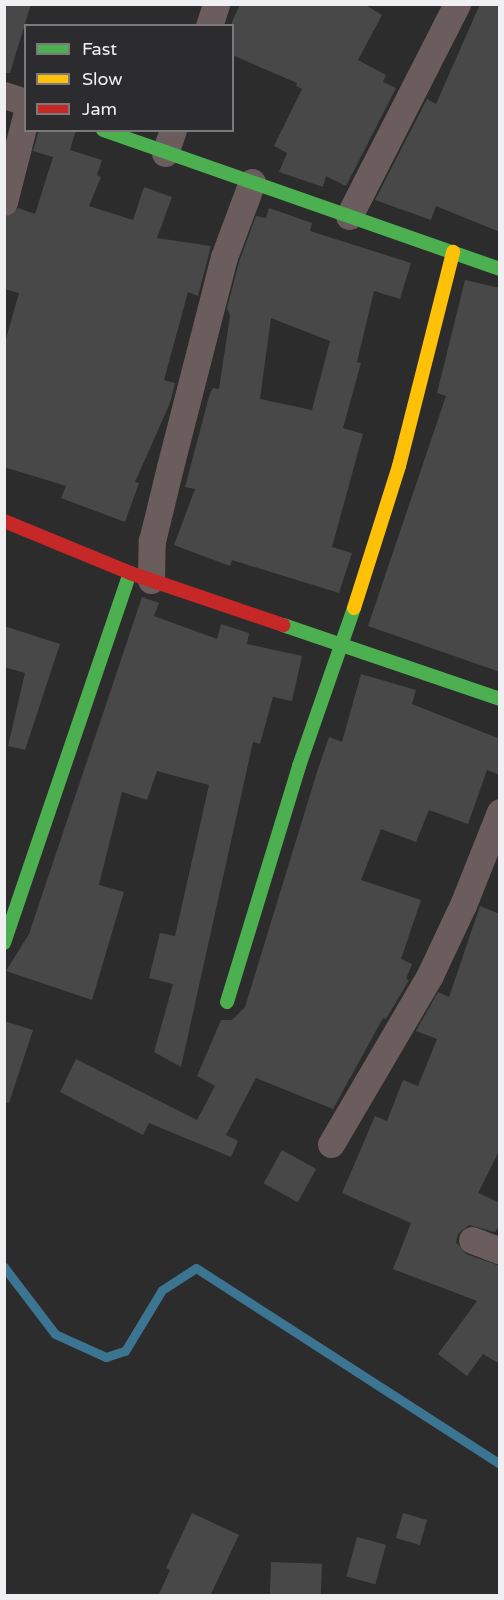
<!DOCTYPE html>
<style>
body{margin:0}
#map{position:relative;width:504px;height:1600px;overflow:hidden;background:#2c2c2d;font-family:"Varela Round",sans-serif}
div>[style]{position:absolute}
.stream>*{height:9px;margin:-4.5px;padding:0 4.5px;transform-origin:4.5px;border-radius:4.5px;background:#3c7592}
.building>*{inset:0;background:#484849;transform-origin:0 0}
.street>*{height:27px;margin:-13.5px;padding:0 13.5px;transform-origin:13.5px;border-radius:13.5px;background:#6b5d5d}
.fast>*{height:14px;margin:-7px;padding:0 7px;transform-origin:7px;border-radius:7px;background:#4caf50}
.slow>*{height:14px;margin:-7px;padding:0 7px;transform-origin:7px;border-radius:7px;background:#ffc107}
.jam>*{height:14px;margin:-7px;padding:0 7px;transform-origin:7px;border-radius:7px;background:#c62828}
span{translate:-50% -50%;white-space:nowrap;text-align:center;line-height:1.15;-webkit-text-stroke:4.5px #2c2b2e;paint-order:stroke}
.frame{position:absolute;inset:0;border:6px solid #f0eff1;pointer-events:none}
.legend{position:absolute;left:24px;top:24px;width:210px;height:108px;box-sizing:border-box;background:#2c2b2e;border:2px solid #7a797c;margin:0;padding:8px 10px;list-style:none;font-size:18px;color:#f0eff1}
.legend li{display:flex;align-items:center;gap:12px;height:30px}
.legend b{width:30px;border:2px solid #7a797c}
</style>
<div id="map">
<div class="stream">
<div style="left:4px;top:1267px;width:84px;rotate:52.7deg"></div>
<div style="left:55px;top:1334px;width:56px;rotate:24.3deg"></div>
<div style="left:106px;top:1357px;width:20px;rotate:-18deg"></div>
<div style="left:125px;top:1351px;width:71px;rotate:-58.8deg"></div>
<div style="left:162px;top:1290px;width:40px;rotate:-32.9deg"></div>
<div style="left:196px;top:1268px;width:362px;rotate:32.8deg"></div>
</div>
<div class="building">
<div style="clip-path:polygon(4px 4px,31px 4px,10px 73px,4px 73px)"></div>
<div style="clip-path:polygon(240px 4px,364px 4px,382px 15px,358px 60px,386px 75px,383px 82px,396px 88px,346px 186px,326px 176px,323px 187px,279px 172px,287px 153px,274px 146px,302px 89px,296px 86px,297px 83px,232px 55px,232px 22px)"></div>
<div style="clip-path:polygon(480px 4px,500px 4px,500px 232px,436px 206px,431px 220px,375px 200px,427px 99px,436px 104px)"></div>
<div style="clip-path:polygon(39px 130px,76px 130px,70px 150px,102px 160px,97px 175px,101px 177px,89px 206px,133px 220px,144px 187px,172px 197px,157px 238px,211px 246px,198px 296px,188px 292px,164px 380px,175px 383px,170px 403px,135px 482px,139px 483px,125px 522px,61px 498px,66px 486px,4px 467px,4px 346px,19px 293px,4px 289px,4px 217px,18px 208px,35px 214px,53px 157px,33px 151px)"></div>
<div style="clip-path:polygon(evenodd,269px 208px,312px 223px,310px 231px,411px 263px,400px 299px,374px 291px,357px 362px,361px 363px,343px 428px,363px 434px,332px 547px,352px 553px,339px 593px,232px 560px,230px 566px,174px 545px,195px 489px,185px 487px,210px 393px,213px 388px,219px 389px,230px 316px,227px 308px,239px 262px,256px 216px,266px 218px,269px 208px,271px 318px,330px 341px,312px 410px,260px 399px,271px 318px)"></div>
<div style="clip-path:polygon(465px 280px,500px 288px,500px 672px,368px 626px,446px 396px,437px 393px)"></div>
<div style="clip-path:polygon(142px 597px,159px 603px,154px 616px,217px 639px,221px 624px,249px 633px,247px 644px,302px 656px,292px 701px,273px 697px,260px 744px,253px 742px,181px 1067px,154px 1052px,173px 984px,149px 978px,160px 933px,175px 936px,209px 785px,157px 771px,147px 800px,122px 792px,99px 885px,124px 892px,92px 1000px,6px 971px,29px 934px)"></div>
<div style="clip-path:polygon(4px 626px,60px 644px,25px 750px,8px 746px,25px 673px,4px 667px)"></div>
<div style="clip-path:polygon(361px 674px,416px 690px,412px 704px,500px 739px,500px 775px,487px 770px,468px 824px,429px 810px,416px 842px,381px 829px,361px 880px,421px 900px,401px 959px,412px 964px,406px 979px,409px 980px,386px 1019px,383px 1018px,333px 1109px,256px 1078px,226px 1135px,238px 1141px,231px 1157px,149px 1123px,143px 1135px,60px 1092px,76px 1059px,197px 1120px,215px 1086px,197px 1076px,221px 1020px,232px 1020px,245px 1007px,317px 772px,329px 737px,342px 742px)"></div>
<div style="clip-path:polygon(480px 906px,500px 914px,500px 1149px,478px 1193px,500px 1203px,500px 1224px,495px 1232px,469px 1225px,458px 1234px,456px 1242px,466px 1254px,500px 1266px,500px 1364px,483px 1354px,467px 1376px,438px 1354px,477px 1301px,393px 1269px,411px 1223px,342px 1193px,375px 1116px,387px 1121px,403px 1080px,418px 1086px,437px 1039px,416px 1031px,438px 992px,449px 997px)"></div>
<div style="clip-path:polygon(4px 1021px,33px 1030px,9px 1103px,4px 1102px)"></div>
<div style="left:282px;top:1150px;width:39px;height:38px;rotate:29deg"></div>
<div style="clip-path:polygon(192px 1513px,239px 1535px,210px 1596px,158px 1596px,170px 1570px,166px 1568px)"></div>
<div style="left:403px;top:1513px;width:25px;height:26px;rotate:16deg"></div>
<div style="left:357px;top:1537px;width:30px;height:41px;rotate:15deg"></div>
<div style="left:271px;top:1562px;width:51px;height:34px;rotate:2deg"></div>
</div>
<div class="street">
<div style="left:209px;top:26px;width:23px;rotate:-72deg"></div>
<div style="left:4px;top:95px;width:23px;rotate:18deg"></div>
<div style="left:165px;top:153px;width:24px;rotate:-71deg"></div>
<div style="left:4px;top:202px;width:89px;rotate:-75.7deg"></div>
<div style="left:349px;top:216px;width:238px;rotate:-63deg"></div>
<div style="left:151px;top:580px;width:39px;rotate:-89deg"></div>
<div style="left:152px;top:541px;width:76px;rotate:-76.3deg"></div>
<div style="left:170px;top:467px;width:217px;rotate:-75.6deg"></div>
<div style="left:224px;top:257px;width:80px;rotate:-69.5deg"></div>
<div style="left:331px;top:1144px;width:196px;rotate:-59.6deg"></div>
<div style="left:430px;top:975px;width:77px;rotate:-64.8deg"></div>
<div style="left:463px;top:905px;width:100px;rotate:-68.3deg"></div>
<div style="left:472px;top:1240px;width:30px;rotate:21deg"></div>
</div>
<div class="fast">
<div style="left:103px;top:130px;width:421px;rotate:19.3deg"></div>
<div style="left:283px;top:625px;width:229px;rotate:18.8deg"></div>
<div style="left:4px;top:943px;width:391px;rotate:-71.2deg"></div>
<div style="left:227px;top:1002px;width:247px;rotate:-73deg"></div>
<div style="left:299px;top:766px;width:167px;rotate:-70.8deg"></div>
</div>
<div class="slow">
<div style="left:354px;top:608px;width:149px;rotate:-72.4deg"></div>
<div style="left:399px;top:466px;width:221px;rotate:-75.8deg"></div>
</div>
<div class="jam">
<div style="left:4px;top:521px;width:136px;rotate:22.4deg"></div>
<div style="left:130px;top:573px;width:162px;rotate:18.8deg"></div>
</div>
<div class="frame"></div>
<ul class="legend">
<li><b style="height:8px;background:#4caf50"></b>Fast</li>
<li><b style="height:8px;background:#ffc107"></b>Slow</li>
<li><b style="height:8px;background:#c62828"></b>Jam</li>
</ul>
</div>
